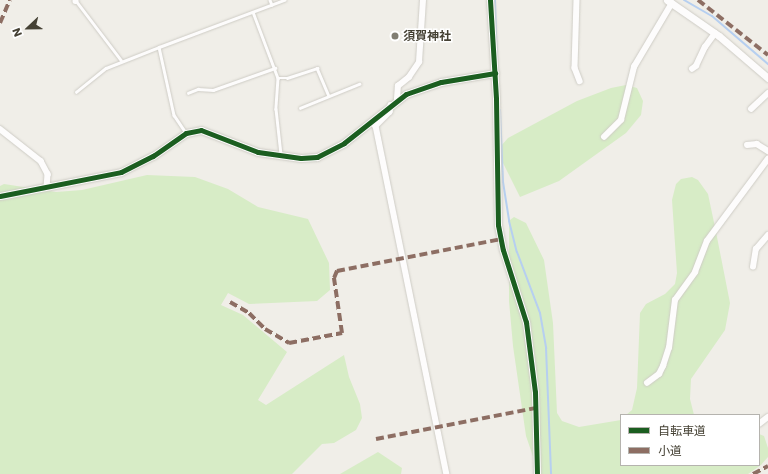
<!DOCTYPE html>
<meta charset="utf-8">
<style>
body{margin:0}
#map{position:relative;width:768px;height:474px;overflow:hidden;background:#f0eee8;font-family:Poppins,"Noto Sans JP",sans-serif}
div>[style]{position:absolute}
.green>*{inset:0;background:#d7ecc6}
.stream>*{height:2px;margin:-1px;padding:0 1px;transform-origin:1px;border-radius:1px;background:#b6cff0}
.roads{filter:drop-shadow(0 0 1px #ceccc5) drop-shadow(0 0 1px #ceccc5)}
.service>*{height:2.5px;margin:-1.25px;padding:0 1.25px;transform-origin:1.25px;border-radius:1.25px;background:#fdfcfc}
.minor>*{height:5.5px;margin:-2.75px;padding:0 2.75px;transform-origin:2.75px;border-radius:2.75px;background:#fdfcfc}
.tertiary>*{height:7px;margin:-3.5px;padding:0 3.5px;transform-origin:3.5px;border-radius:3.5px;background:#fdfcfc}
.quiet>*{height:4px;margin-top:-2px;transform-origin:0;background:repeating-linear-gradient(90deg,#8d6e63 0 8px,transparent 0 12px)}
.cycleway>*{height:5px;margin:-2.5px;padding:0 2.5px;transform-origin:2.5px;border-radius:2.5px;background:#1b5e20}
.dots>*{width:11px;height:11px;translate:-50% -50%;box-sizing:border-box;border:2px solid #fff;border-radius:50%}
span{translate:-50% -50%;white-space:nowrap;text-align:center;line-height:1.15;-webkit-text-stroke:3px #fff;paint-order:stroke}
.poi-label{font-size:12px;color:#454134;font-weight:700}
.left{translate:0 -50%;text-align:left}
.legend{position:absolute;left:620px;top:414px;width:140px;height:52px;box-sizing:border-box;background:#fff;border:1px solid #b5b3ae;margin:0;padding:5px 7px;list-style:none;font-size:12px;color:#454134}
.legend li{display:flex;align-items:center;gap:8px;height:20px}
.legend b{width:20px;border:1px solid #b5b3ae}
.north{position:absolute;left:8px;top:8px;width:40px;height:40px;-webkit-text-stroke:3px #fff;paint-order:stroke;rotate:248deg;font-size:11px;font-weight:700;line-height:16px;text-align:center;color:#454134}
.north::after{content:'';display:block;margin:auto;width:14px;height:18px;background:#454134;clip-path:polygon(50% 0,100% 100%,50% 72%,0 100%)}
</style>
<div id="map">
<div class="green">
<div style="clip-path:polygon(626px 85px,637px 88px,643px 101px,641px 115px,626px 133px,559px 181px,520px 197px,500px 157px,501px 146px,508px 138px,577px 101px,611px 88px)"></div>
<div style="clip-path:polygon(147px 175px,195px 177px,228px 189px,258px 207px,308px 219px,329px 263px,330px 290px,317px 301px,249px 304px,228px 293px,221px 305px,243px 315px,287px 352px,258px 400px,266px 405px,344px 355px,349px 377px,360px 404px,362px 418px,356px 430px,334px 443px,322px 444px,292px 474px,0 474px,0 186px,4px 184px,56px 192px,82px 190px)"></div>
<div style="clip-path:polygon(692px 177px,698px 180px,708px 194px,716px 232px,730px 303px,725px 330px,691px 379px,690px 399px,694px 415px,626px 415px,632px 410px,637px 388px,640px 313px,646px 304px,665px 294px,675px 284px,677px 273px,672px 200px,676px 184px,681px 179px)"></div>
<div style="clip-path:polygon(514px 217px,526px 223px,544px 260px,553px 323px,557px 413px,562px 421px,579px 427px,621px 420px,621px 465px,759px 465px,759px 434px,764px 436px,768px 448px,768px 457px,761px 465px,748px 474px,539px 474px,526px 436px,513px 346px,509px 301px,509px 225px,510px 220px)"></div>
<div style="clip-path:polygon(378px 452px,402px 468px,401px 474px,340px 474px)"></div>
</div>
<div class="stream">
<div style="left:495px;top:0;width:66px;rotate:88.3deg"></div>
<div style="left:684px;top:0;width:32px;rotate:30deg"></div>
<div style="left:712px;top:16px;width:74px;rotate:40.6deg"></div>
<div style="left:500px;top:110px;width:72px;rotate:87.6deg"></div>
<div style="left:503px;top:182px;width:39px;rotate:81deg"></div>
<div style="left:509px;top:221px;width:32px;rotate:76deg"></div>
<div style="left:517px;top:252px;width:65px;rotate:69.3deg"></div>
<div style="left:540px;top:313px;width:36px;rotate:80deg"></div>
<div style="left:546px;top:348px;width:126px;rotate:87.7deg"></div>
</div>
<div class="roads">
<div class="service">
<div style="left:270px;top:0;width:5px;rotate:68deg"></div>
<div style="left:77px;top:2px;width:73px;rotate:52.8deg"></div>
<div style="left:253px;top:12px;width:71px;rotate:69.3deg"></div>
<div style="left:278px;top:78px;width:31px;rotate:94deg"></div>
<div style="left:276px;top:109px;width:45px;rotate:83.7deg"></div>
<div style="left:159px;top:47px;width:134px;rotate:-20.6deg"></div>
<div style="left:278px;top:78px;width:9px"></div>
<div style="left:287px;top:78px;width:32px;rotate:-18deg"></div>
<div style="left:317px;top:68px;width:30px;rotate:67deg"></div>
<div style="left:76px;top:92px;width:38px;rotate:-39deg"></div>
<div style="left:106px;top:68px;width:57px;rotate:-21.6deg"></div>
<div style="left:159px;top:47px;width:70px;rotate:77.6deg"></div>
<div style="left:174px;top:115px;width:22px;rotate:56deg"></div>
<div style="left:188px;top:93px;width:11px;rotate:-22deg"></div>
<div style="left:198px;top:89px;width:15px;rotate:4deg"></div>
<div style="left:213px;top:90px;width:66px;rotate:-19.5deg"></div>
<div style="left:300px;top:108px;width:64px;rotate:-22.1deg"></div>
</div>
<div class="minor">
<div style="left:76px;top:0;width:1px;rotate:90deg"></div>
<div style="left:577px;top:0;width:68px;rotate:91.7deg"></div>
<div style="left:575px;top:68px;width:14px;rotate:69deg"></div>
<div style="left:692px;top:69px;width:5px;rotate:-37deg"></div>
<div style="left:696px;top:66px;width:21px;rotate:-65deg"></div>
<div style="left:705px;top:47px;width:17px;rotate:-54deg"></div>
<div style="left:397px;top:99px;width:13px;rotate:-86deg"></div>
<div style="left:398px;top:86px;width:14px;rotate:-39deg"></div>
<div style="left:409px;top:77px;width:18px;rotate:-56deg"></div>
<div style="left:419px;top:62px;width:62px;rotate:-86.3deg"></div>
<div style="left:391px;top:105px;width:7px;rotate:98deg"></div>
<div style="left:390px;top:112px;width:20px;rotate:135deg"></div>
<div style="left:376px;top:126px;width:355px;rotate:78.5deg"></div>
<div style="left:751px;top:109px;width:23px;rotate:-43deg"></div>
<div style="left:0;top:129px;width:52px;rotate:38deg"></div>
<div style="left:41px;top:161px;width:15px;rotate:62deg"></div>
<div style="left:48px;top:174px;width:13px;rotate:94deg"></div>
<div style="left:604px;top:137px;width:24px;rotate:-45deg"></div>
<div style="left:621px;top:120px;width:55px;rotate:-76.2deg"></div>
<div style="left:634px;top:67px;width:74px;rotate:-59.3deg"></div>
<div style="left:747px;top:145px;width:10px;rotate:-6deg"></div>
<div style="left:757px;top:144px;width:13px;rotate:32deg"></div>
<div style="left:753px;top:267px;width:18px;rotate:-81deg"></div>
<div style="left:756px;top:249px;width:18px;rotate:-49deg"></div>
<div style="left:647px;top:383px;width:15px;rotate:-37deg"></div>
<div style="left:659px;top:374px;width:9px;rotate:-63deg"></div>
<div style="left:663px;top:366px;width:19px;rotate:-72deg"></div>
<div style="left:669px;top:348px;width:48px;rotate:-82.9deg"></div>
<div style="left:675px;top:300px;width:34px;rotate:-54deg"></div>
<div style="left:695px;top:272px;width:33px;rotate:-69deg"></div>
<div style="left:707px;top:241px;width:102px;rotate:-53.4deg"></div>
<div style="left:759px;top:424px;width:11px;rotate:-38deg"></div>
</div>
<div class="tertiary">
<div style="left:490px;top:0;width:99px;rotate:86.5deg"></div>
<div style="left:496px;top:99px;width:126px;rotate:89.1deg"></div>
<div style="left:498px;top:225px;width:25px;rotate:79deg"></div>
<div style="left:503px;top:250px;width:76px;rotate:72.3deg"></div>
<div style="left:526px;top:322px;width:71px;rotate:82.7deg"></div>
<div style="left:535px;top:392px;width:82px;rotate:88.6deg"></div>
<div style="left:667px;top:0;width:63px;rotate:34.7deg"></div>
<div style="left:719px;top:36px;width:65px;rotate:40.6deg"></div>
<div style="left:0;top:196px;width:123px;rotate:-11.2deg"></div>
<div style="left:121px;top:172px;width:36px;rotate:-27deg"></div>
<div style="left:153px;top:156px;width:40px;rotate:-34.9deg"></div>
<div style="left:186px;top:133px;width:15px;rotate:-11deg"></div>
<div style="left:201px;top:130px;width:61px;rotate:21.1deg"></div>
<div style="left:258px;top:152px;width:43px;rotate:7.9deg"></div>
<div style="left:301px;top:158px;width:16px;rotate:-4deg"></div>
<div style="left:317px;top:157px;width:30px;rotate:-27deg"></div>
<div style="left:344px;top:143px;width:79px;rotate:-38.3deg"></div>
<div style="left:406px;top:94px;width:37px;rotate:-19deg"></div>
<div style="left:441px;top:82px;width:55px;rotate:-9.5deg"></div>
</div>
</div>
<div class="quiet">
<div style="left:698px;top:0;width:89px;rotate:38.2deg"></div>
<div style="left:0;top:23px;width:25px;rotate:-67deg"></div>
<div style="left:230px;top:302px;width:22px;rotate:30deg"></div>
<div style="left:249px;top:313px;width:23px;rotate:45deg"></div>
<div style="left:265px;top:329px;width:28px;rotate:30deg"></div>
<div style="left:289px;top:343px;width:54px;rotate:-10.7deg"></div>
<div style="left:342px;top:333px;width:56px;rotate:-98.3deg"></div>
<div style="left:334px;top:278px;width:8px;rotate:-67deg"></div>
<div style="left:337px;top:271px;width:167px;rotate:-11deg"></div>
<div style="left:376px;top:439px;width:162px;rotate:-11deg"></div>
<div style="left:753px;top:474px;width:17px;rotate:-28deg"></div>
</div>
<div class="cycleway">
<div style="left:490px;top:0;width:99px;rotate:86.5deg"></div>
<div style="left:496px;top:99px;width:126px;rotate:89.1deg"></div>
<div style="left:498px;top:225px;width:25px;rotate:79deg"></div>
<div style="left:503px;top:250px;width:76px;rotate:72.3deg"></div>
<div style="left:526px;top:322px;width:71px;rotate:82.7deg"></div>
<div style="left:535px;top:392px;width:82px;rotate:88.6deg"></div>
<div style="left:0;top:196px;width:123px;rotate:-11.2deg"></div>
<div style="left:121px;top:172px;width:36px;rotate:-27deg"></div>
<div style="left:153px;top:156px;width:40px;rotate:-34.9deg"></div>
<div style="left:186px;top:133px;width:15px;rotate:-11deg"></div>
<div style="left:201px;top:130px;width:61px;rotate:21.1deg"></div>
<div style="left:258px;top:152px;width:43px;rotate:7.9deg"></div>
<div style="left:301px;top:158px;width:16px;rotate:-4deg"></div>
<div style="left:317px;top:157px;width:30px;rotate:-27deg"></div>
<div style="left:344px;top:143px;width:79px;rotate:-38.3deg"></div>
<div style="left:406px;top:94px;width:37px;rotate:-19deg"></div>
<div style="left:441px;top:82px;width:55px;rotate:-9.5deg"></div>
</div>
<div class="dots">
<div style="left:395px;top:36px;background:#817e73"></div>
</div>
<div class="poi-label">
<span class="left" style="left:403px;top:36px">須賀神社</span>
</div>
<ul class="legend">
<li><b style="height:5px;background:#1b5e20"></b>自転車道</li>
<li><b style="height:5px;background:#8d6e63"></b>小道</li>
</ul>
<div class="north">N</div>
</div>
